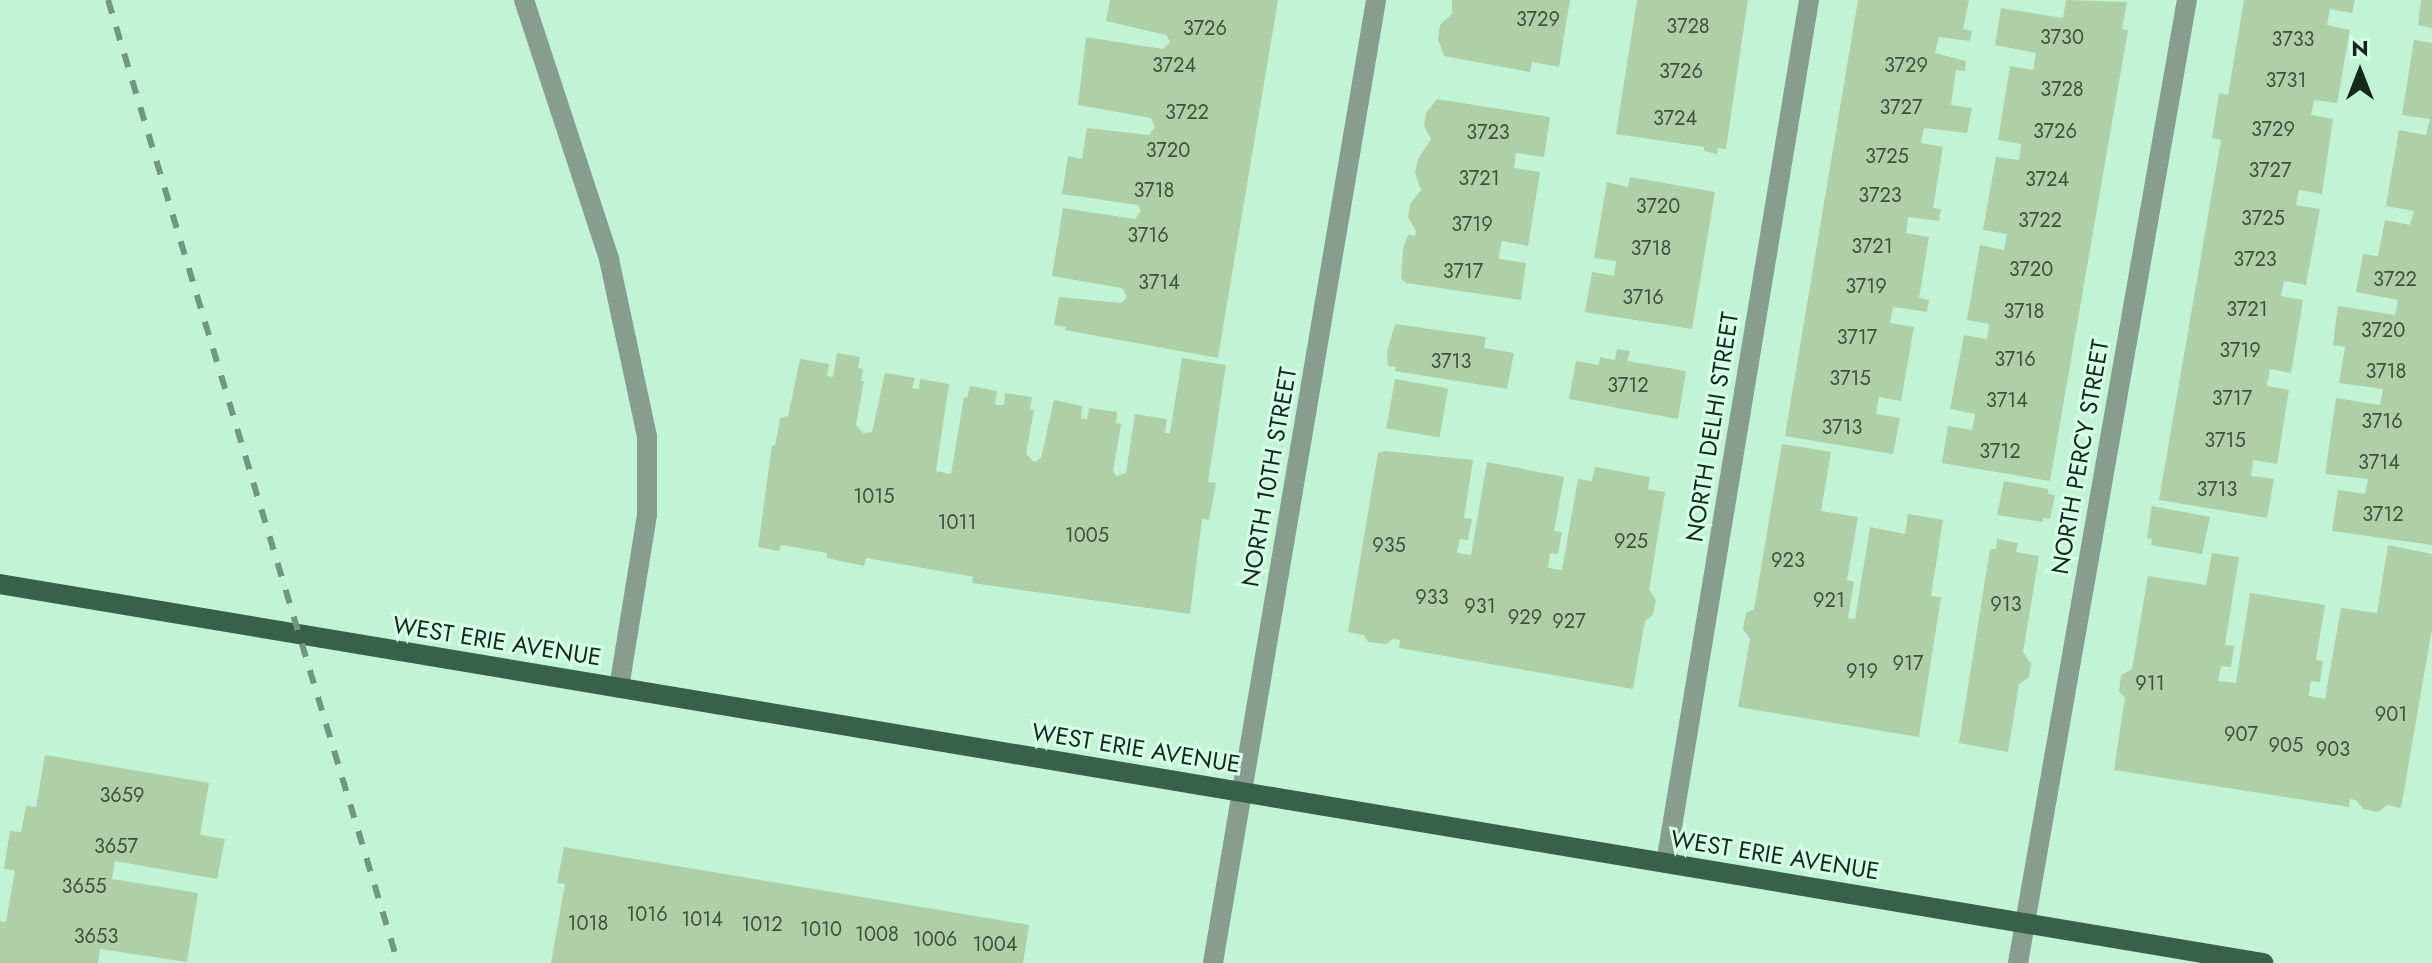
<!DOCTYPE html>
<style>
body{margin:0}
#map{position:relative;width:2432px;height:963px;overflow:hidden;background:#c0f4d5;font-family:Jost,sans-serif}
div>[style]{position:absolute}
.building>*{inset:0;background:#afd0a6;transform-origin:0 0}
.minor>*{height:20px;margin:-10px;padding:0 10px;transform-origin:10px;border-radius:10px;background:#879d90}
.major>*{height:20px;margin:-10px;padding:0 10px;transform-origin:10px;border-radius:10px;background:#39604a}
.rail>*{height:6px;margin-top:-3px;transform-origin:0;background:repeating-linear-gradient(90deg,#719781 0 14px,transparent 0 28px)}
span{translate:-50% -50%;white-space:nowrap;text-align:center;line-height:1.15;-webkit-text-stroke:6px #d5ffe6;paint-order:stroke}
.number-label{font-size:20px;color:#3b523f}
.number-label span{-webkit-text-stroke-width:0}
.street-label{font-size:24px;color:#14281d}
.north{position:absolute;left:2320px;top:32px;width:80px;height:80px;-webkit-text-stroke:6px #d5ffe6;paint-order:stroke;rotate:0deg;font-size:22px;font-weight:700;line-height:32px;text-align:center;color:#14281d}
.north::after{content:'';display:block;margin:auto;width:28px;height:36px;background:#14281d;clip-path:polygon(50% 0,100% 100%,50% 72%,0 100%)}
</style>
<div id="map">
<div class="building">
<div style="clip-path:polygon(1110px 0,1278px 0,1218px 358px,1065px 330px,1066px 327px,1054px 325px,1059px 297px,1121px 303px,1127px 297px,1122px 288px,1052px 276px,1063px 208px,1135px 219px,1141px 211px,1138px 205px,1062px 194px,1068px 156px,1082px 159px,1087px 128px,1149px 135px,1155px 127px,1151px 118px,1078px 105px,1086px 37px,1163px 49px,1170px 42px,1166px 35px,1106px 21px)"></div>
<div style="clip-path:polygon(1452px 0,1570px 0,1559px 67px,1532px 62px,1530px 72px,1444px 56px,1438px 39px,1440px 25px,1452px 14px)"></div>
<div style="clip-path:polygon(1637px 0,1748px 0,1726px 149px,1718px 148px,1717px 154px,1704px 151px,1704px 147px,1616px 134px)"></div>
<div style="clip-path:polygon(1858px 0,1969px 0,1963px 29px,1972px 31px,1970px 41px,1939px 37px,1935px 53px,1966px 61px,1965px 71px,1956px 70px,1951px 105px,1972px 108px,1967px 133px,1924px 128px,1921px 143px,1943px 147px,1933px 208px,1941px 209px,1939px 221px,1908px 217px,1906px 233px,1929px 237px,1919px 298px,1929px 300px,1927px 312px,1893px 307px,1890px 323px,1914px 327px,1901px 401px,1879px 397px,1876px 414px,1900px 418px,1893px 454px,1785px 436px)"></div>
<div style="clip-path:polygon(2066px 0,2127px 2px,2122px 29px,2128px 30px,2050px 481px,1942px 463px,1948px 426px,1972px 430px,1975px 414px,1950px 409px,1964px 335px,1987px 339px,1989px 324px,1967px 320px,1980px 245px,2004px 250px,2007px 234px,1983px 230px,1996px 157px,2019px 160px,2020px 153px,2021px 144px,1998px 140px,2010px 66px,2033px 70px,2036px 53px,1995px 45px,2001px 8px,2063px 18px)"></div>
<div style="clip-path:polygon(2244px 0,2355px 0,2352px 13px,2330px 9px,2327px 25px,2350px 30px,2337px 103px,2314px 100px,2311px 115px,2333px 119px,2322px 194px,2299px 190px,2296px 205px,2320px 209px,2306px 285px,2284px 281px,2281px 296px,2303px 300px,2291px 373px,2270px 369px,2267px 386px,2289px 390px,2277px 464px,2253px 460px,2252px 470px,2251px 476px,2274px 479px,2267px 518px,2159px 500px,2221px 140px,2212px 138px,2219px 93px,2228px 95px)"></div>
<div style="clip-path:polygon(2421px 0,2432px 0,2432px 28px,2418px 25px)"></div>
<div style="clip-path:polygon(2414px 40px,2432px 43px,2432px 545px,2332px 531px,2338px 490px,2365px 494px,2368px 479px,2325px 474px,2336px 398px,2380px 405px,2383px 389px,2339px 383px,2345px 347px,2333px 345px,2338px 306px,2395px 315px,2398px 300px,2356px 292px,2363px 254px,2378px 256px,2385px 220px,2410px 225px,2414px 211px,2386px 206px,2399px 130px,2426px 135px,2430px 119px,2402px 115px)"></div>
<div style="clip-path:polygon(1437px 99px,1550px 117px,1544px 157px,1516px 153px,1514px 168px,1540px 172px,1528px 246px,1502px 241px,1500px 249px,1499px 259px,1526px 263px,1521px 300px,1406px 283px,1401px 279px,1403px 249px,1408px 235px,1415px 236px,1416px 231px,1408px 217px,1410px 204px,1421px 190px,1415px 173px,1418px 159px,1431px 139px,1424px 126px,1426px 113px)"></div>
<div style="clip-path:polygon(1630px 177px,1715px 192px,1692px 329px,1585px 312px,1592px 272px,1614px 276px,1615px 268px,1616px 261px,1594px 258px,1607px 182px,1628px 187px)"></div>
<div style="clip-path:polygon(1395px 324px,1486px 337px,1484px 348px,1514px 353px,1507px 389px,1395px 371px,1396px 367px,1388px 366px,1387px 352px)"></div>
<div style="clip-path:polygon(1617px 349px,1630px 351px,1627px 361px,1686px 371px,1678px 419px,1569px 399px,1576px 361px,1599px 365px,1600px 357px,1615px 360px)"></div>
<div style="clip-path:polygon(837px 353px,860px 357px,858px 368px,863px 369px,861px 381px,864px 381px,856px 425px,863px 433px,872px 432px,885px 373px,915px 378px,912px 388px,919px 389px,920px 379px,949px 384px,936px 471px,951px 474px,964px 397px,967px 398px,970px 386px,997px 391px,995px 404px,998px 405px,1004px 405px,1005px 393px,1032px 397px,1030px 409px,1034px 410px,1026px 454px,1034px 462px,1041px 458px,1054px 400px,1082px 406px,1081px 418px,1084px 419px,1087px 419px,1089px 408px,1117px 412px,1116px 423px,1121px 424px,1113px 471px,1117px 476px,1126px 473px,1135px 414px,1167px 419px,1165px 433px,1170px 433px,1182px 358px,1226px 365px,1208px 482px,1216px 483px,1209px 520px,1202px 519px,1190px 614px,972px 583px,973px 577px,969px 576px,866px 558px,864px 566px,827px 558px,827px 553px,781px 545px,779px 551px,758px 547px,772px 445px,775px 446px,780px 418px,788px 416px,800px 359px,829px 364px,827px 376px,833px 377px)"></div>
<div style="left:1395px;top:379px;width:54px;height:50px;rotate:10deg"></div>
<div style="clip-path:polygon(1782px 444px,1831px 452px,1821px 511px,1858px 517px,1847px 580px,1854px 582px,1848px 618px,1855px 619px,1870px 527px,1905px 534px,1908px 514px,1943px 520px,1931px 596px,1941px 597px,1919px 737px,1738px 707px,1750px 639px,1743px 629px,1746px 613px,1754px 609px)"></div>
<div style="clip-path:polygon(1385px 451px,1473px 460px,1464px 518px,1472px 519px,1468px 540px,1460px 539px,1457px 553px,1471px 555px,1487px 462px,1564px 477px,1554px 531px,1562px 532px,1558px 554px,1550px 553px,1548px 568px,1562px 570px,1578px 479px,1592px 481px,1595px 467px,1650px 477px,1648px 489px,1665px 492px,1649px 590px,1656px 600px,1653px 615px,1645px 621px,1633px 689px,1399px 648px,1400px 640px,1393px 639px,1386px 644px,1368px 642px,1364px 635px,1348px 632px,1378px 453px)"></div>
<div style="clip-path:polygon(2004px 481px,2048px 489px,2048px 494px,2055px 495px,2050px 519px,2043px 518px,2043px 522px,1997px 515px)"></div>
<div style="clip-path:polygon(2152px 506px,2210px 517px,2202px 554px,2151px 545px,2152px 539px,2147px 538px)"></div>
<div style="clip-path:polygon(1997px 539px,2018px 543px,2016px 552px,2039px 556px,2023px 652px,2031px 664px,2029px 677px,2019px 684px,2008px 752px,1959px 743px,1990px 549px,1996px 549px)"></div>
<div style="clip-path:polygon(2388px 545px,2432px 554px,2432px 629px,2401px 808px,2387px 805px,2378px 812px,2363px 809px,2356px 800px,2350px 799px,2349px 807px,2114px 770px,2125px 697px,2119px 692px,2121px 675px,2132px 669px,2148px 576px,2206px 585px,2212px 553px,2239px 557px,2225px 645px,2234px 646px,2231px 667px,2221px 666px,2218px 681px,2236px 683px,2250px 593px,2325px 605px,2316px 660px,2323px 661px,2320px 682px,2311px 681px,2309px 696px,2325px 699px,2341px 608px,2377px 613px)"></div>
<div style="clip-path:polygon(45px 755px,209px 783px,200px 835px,225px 839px,217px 879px,115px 861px,112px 879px,198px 893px,187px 962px,100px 949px,98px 963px,0 963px,0 921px,6px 922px,15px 870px,4px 869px,10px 831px,21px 832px,26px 806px,36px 807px)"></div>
<div style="clip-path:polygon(564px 847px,1029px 925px,1023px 963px,551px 963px,565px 884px,557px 883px)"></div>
</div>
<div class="minor">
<div style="left:524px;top:0;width:273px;rotate:71.8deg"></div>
<div style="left:609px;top:259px;width:181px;rotate:77.9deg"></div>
<div style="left:647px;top:436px;width:79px;rotate:90deg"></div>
<div style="left:647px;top:515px;width:175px;rotate:99.2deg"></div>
<div style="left:1666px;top:863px;width:875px;rotate:-80.59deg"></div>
<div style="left:1213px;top:963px;width:977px;rotate:-80.39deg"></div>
<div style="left:2018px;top:963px;width:978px;rotate:-80.05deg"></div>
</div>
<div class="major">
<div style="left:0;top:584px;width:2295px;rotate:9.51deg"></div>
</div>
<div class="rail">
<div style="left:108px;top:0;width:1006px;rotate:73.24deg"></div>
</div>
<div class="number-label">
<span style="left:1538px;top:19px">3729</span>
<span style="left:1688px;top:26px">3728</span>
<span style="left:1205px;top:28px">3726</span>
<span style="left:2062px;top:37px">3730</span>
<span style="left:2293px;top:39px">3733</span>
<span style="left:1174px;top:65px">3724</span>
<span style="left:1906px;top:65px">3729</span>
<span style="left:1681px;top:71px">3726</span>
<span style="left:2286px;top:80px">3731</span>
<span style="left:2062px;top:89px">3728</span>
<span style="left:1901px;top:107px">3727</span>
<span style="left:1187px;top:112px">3722</span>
<span style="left:1675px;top:118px">3724</span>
<span style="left:2273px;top:129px">3729</span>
<span style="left:2055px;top:131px">3726</span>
<span style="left:1488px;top:132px">3723</span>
<span style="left:1168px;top:150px">3720</span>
<span style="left:1887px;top:156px">3725</span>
<span style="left:2270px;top:170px">3727</span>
<span style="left:1479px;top:178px">3721</span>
<span style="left:2047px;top:179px">3724</span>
<span style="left:1154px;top:190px">3718</span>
<span style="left:1880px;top:195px">3723</span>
<span style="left:1658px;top:206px">3720</span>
<span style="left:2263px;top:218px">3725</span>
<span style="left:2040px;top:220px">3722</span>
<span style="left:1472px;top:224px">3719</span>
<span style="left:1148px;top:235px">3716</span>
<span style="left:1872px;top:246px">3721</span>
<span style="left:1651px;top:248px">3718</span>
<span style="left:2255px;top:259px">3723</span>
<span style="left:2031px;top:269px">3720</span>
<span style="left:1463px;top:271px">3717</span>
<span style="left:2395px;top:279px">3722</span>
<span style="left:1159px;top:282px">3714</span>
<span style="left:1866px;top:286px">3719</span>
<span style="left:1643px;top:297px">3716</span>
<span style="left:2247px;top:309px">3721</span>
<span style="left:2024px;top:311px">3718</span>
<span style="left:2383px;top:330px">3720</span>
<span style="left:1857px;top:337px">3717</span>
<span style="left:2240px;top:350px">3719</span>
<span style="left:2015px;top:359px">3716</span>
<span style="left:1451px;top:361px">3713</span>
<span style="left:2386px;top:371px">3718</span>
<span style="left:1850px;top:378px">3715</span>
<span style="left:1628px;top:385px">3712</span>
<span style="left:2232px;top:398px">3717</span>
<span style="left:2007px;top:400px">3714</span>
<span style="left:2382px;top:421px">3716</span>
<span style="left:1842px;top:427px">3713</span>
<span style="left:2225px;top:440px">3715</span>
<span style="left:2000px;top:451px">3712</span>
<span style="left:2379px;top:462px">3714</span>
<span style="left:2217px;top:489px">3713</span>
<span style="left:874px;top:496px">1015</span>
<span style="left:2383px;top:514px">3712</span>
<span style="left:957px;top:522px">1011</span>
<span style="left:1087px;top:535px">1005</span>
<span style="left:1631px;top:541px">925</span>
<span style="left:1389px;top:545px">935</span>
<span style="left:1788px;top:560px">923</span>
<span style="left:1432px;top:597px">933</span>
<span style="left:1829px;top:600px">921</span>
<span style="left:2006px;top:604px">913</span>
<span style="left:1480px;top:606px">931</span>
<span style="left:1525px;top:617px">929</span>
<span style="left:1569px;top:621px">927</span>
<span style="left:1908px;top:663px">917</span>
<span style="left:1862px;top:671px">919</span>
<span style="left:2150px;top:683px">911</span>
<span style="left:2391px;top:714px">901</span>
<span style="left:2241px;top:734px">907</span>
<span style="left:2286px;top:745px">905</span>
<span style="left:2333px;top:749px">903</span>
<span style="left:122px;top:795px">3659</span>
<span style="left:116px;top:846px">3657</span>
<span style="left:84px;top:886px">3655</span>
<span style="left:647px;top:914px">1016</span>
<span style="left:702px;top:919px">1014</span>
<span style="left:588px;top:923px">1018</span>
<span style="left:762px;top:924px">1012</span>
<span style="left:821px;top:929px">1010</span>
<span style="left:877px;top:934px">1008</span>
<span style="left:96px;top:936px">3653</span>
<span style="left:935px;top:939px">1006</span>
<span style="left:995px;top:944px">1004</span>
</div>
<div class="street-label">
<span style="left:1712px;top:427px;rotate:-81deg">NORTH DELHI STREET</span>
<span style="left:2080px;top:457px;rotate:-80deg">NORTH PERCY STREET</span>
<span style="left:1269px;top:477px;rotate:-80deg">NORTH 10TH STREET</span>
<span style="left:497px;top:641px;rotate:9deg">WEST ERIE AVENUE</span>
<span style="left:1136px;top:748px;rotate:9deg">WEST ERIE AVENUE</span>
<span style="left:1775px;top:855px;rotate:9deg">WEST ERIE AVENUE</span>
</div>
<div class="north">N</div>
</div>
